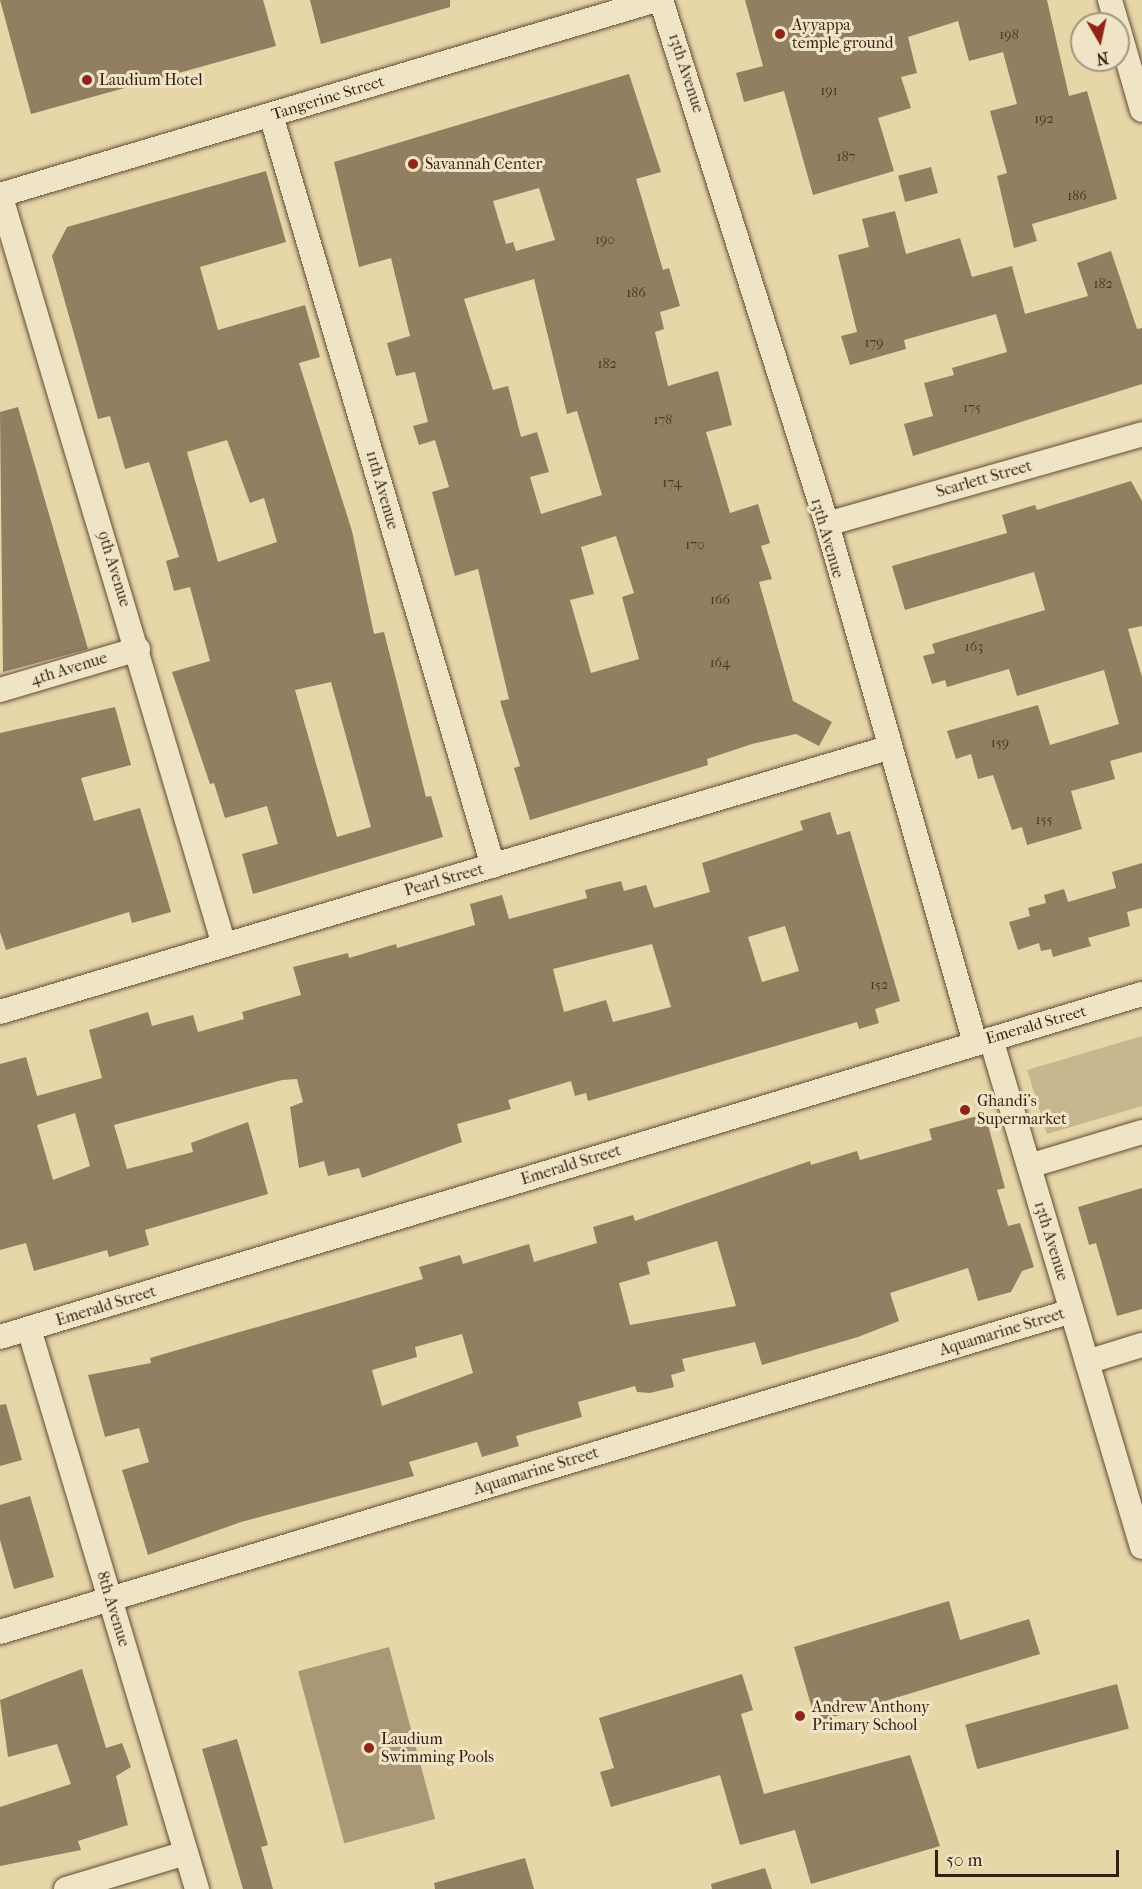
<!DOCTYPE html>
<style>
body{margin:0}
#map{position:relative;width:1142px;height:1889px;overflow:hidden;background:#e6d6a8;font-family:"IM FELL French Canon",serif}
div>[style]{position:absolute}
.green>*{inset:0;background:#c8b78e}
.water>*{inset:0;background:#aa9775;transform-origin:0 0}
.building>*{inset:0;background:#927e60;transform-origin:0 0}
.roads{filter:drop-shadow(0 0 2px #624c37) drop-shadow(0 0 2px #624c37)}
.minor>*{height:24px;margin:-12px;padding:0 12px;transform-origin:12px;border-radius:12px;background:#efe4c6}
.dots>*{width:16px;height:16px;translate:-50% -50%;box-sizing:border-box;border:3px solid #efe4c6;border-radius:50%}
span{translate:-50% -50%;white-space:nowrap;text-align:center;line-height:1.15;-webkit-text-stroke:6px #efe4c6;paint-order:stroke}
.number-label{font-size:14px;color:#4d3625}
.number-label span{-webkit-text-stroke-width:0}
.poi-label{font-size:16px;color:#361e11}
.left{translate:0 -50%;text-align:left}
.street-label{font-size:16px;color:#361e11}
.north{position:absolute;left:1070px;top:12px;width:60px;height:60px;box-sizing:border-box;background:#efe4c6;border:2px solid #a5957e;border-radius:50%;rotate:171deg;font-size:16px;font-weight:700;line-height:24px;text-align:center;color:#361e11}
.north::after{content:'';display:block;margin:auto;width:21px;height:27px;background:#8f2418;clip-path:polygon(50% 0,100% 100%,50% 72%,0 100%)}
.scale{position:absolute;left:935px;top:1850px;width:184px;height:27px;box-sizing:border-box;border:3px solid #361e11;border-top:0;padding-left:8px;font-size:18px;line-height:21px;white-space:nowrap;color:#361e11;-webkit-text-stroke:4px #efe4c6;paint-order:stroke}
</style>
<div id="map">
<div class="green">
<div style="clip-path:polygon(1142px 1036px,1142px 1106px,1047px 1134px,1027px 1070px)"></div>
</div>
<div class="water">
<div style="left:389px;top:1647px;width:178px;height:94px;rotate:75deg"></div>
</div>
<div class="building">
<div style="clip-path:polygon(0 0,263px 0,276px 46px,31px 114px)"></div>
<div style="clip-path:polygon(310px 0,450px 0,450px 7px,321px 44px)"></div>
<div style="clip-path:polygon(745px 0,1047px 0,1069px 96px,1087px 91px,1117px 199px,1032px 224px,1037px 241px,1014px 248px,997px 176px,1007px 173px,990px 111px,1017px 104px,1003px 52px,969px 61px,958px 21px,908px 37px,917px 73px,901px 77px,911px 108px,878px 118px,894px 171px,813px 195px,784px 91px,744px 102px,736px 73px,763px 66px)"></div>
<div style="clip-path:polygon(evenodd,629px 74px,661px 172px,636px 179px,663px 270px,669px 268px,680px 306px,660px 312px,664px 329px,655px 332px,668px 386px,718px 371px,732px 425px,706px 432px,730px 513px,758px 504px,770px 543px,761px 546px,772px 579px,759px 582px,793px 701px,832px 722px,819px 746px,796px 734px,752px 744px,707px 759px,708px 765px,530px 820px,514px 768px,520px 766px,500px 701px,509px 699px,478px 569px,455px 576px,432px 492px,449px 487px,435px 440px,419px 445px,413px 426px,428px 422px,415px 372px,396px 376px,387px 343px,410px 336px,391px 258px,359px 267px,334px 162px,629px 74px,539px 188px,555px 240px,516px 251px,513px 242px,506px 244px,493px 201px,539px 188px,629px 74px,534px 279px,567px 414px,577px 411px,602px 495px,541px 514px,530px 477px,549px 472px,537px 432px,521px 437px,508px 386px,493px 390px,464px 299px,534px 279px,629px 74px,616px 536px,634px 593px,622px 597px,639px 659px,591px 673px,570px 600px,594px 594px,581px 547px,616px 536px)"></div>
<div style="left:931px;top:167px;width:27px;height:34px;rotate:75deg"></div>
<div style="clip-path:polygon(evenodd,266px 171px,286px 242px,200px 267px,218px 330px,305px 305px,320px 357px,299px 363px,352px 531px,374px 634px,384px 632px,426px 797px,431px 796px,443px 837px,253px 894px,242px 854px,278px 844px,267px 806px,225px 818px,214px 783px,210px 784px,172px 672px,210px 661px,190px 587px,174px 591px,166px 561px,179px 557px,149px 462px,125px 469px,110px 416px,98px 419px,52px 256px,67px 227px,266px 171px,227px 440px,250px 503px,264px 498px,277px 542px,218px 562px,187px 452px,227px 440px,266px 171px,331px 682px,371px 827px,337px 837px,295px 690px,331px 682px)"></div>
<div style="clip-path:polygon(895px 211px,906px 254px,960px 238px,972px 277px,1012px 266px,1025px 314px,1088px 296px,1077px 263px,1111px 251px,1137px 329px,1142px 328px,1142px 384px,913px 456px,904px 424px,933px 416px,924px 383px,954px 375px,952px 368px,1007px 352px,996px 314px,904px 340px,906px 349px,850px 365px,841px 336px,857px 332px,838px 255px,869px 247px,862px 219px)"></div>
<div style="clip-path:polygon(18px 407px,88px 649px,3px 672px,0 412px)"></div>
<div style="clip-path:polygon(1131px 481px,1142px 501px,1142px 626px,1128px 629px,1142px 677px,1142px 752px,1110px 761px,1115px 779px,1071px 791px,1082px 829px,1027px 845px,1022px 827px,1012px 830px,993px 775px,978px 779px,971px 754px,956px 759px,947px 731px,1038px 705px,1050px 745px,1119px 724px,1104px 670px,1017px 696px,1009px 669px,947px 687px,945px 680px,932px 684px,923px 656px,935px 653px,932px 644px,1045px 610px,1034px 572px,905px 610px,892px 566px,1007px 533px,1002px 515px,1035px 505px,1037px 510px)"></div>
<div style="clip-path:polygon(115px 707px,131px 765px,81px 778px,94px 821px,140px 808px,171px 912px,132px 923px,129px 912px,6px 950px,0 932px,0 733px)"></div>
<div style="clip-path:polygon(evenodd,830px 812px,837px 835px,850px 831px,900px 1001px,875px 1009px,879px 1023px,859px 1029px,857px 1022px,588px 1101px,586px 1093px,575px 1096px,571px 1081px,508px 1100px,511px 1109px,457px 1124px,462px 1142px,362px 1178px,359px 1168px,328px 1176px,324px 1161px,299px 1168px,290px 1107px,303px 1102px,297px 1079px,282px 1080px,114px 1125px,127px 1169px,193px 1152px,191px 1143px,248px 1122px,268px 1194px,145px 1230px,149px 1245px,109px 1257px,107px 1250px,34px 1271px,26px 1243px,0 1250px,0 1064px,26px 1057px,37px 1096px,102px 1078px,89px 1030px,148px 1012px,152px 1026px,193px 1015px,198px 1032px,244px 1019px,242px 1012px,301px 995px,293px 967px,348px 953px,349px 958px,396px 944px,397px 948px,475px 925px,470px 904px,502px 895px,509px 919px,587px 898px,585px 890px,621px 881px,624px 891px,646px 885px,654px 908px,710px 892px,702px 863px,803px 830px,800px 821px,830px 812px,785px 926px,799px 971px,762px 982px,748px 937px,785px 926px,830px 812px,652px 944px,671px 1007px,613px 1022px,606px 1000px,564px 1012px,553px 969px,652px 944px,830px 812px,75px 1113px,90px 1166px,53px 1180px,37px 1125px,75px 1113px)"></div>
<div style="clip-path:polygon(1142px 863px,1142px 908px,1127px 912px,1130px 926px,1088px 938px,1091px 946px,1053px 957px,1051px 949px,1041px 951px,1039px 943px,1018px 950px,1009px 922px,1030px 916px,1028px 908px,1046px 903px,1044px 895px,1064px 889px,1068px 902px,1116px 888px,1112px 872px)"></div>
<div style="clip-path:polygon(evenodd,985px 1114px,1005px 1188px,997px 1190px,1008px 1226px,1020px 1223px,1034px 1267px,1022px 1271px,1011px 1292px,978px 1301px,968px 1268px,890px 1293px,899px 1321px,858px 1337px,762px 1365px,755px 1342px,682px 1359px,685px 1371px,671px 1375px,674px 1387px,650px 1393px,637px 1392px,635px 1386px,578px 1402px,582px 1417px,516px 1436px,519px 1446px,482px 1457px,477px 1442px,409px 1462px,414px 1476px,241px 1522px,148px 1555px,122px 1470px,149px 1462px,139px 1428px,105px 1437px,88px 1375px,151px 1363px,150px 1358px,423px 1279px,419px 1267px,460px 1255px,463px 1264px,529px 1244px,534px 1262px,597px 1243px,593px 1227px,633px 1215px,635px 1221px,810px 1161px,811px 1165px,857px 1151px,860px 1160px,932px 1140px,929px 1129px,985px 1114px,717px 1241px,736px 1306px,630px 1325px,619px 1283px,650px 1274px,647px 1262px,717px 1241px,985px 1114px,462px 1334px,473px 1373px,382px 1406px,372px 1370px,417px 1357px,415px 1347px,462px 1334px)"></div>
<div style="clip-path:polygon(1142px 1188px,1142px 1309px,1117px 1316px,1096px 1243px,1089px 1245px,1078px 1207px)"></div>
<div style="clip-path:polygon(6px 1404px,22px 1460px,0 1466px,0 1405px)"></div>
<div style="clip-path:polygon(30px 1496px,54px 1577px,14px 1589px,0 1540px,0 1505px)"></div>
<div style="clip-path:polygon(949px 1601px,960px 1640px,1029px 1619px,1040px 1654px,816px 1722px,794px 1647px)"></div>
<div style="clip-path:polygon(82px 1669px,106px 1748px,122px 1743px,131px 1767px,116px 1776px,128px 1825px,78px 1841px,81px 1850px,0 1866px,0 1807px,71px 1784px,57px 1744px,8px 1757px,0 1700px)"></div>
<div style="clip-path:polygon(742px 1674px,753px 1710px,741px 1714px,764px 1794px,910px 1755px,940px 1846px,811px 1884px,795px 1830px,740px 1845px,720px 1775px,611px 1807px,600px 1772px,614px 1768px,599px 1718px)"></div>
<div style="left:1117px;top:1684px;width:46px;height:157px;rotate:75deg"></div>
<div style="clip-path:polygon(237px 1739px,268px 1845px,261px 1847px,273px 1889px,243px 1889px,202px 1749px)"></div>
<div style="clip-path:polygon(525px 1858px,534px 1889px,435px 1889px,434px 1883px)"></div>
<div style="clip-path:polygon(765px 1868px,772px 1889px,712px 1889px,711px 1884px)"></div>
</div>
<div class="roads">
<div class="minor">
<div style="left:661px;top:0;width:550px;rotate:72.42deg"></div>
<div style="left:827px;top:524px;width:540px;rotate:74.08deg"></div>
<div style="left:1110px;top:0;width:25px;rotate:74deg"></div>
<div style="left:1118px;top:27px;width:86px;rotate:73.9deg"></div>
<div style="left:271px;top:115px;width:783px;rotate:73.53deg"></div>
<div style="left:0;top:194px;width:784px;rotate:73.39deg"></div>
<div style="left:0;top:195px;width:684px;rotate:-16.55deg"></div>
<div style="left:827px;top:524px;width:328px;rotate:-15.9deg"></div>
<div style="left:0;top:690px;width:144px;rotate:-16.5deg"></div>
<div style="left:0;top:1012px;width:926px;rotate:-16.56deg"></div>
<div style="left:991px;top:1039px;width:530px;rotate:73.45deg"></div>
<div style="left:1029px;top:1166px;width:118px;rotate:-16.7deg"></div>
<div style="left:29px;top:1329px;width:585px;rotate:73.3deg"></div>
<div style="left:0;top:1337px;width:1192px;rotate:-16.72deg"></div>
<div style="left:1087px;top:1362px;width:58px;rotate:-17.2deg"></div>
<div style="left:0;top:1632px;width:1119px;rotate:-16.67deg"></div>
<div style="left:66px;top:1889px;width:125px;rotate:-16.7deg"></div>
</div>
</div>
<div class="dots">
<div style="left:780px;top:34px;background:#8f2418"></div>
<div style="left:87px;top:80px;background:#8f2418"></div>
<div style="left:413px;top:164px;background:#8f2418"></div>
<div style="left:965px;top:1110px;background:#8f2418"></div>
<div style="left:800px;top:1716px;background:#8f2418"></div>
<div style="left:369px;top:1748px;background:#8f2418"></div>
</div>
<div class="number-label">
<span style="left:1009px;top:35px">198</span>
<span style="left:829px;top:91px">191</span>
<span style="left:1044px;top:119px">192</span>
<span style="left:846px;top:157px">187</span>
<span style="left:1077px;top:196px">186</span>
<span style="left:605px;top:240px">190</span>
<span style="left:1103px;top:284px">182</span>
<span style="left:636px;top:293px">186</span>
<span style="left:874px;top:343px">179</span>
<span style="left:607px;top:364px">182</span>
<span style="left:972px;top:408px">175</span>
<span style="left:663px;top:420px">178</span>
<span style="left:672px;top:483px">174</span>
<span style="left:695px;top:545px">170</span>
<span style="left:720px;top:600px">166</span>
<span style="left:974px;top:647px">163</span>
<span style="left:720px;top:663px">164</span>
<span style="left:1000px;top:743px">159</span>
<span style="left:1044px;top:820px">155</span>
<span style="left:879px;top:985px">152</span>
</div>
<div class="poi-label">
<span class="left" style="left:792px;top:34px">Ayyappa<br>temple ground</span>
<span class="left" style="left:99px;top:80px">Laudium Hotel</span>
<span class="left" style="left:425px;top:164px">Savannah Center</span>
<span class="left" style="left:977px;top:1110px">Ghandi's<br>Supermarket</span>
<span class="left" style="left:812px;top:1716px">Andrew Anthony<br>Primary School</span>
<span class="left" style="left:381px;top:1748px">Laudium<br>Swimming Pools</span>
</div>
<div class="street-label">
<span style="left:686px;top:73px;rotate:72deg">13th Avenue</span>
<span style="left:328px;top:98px;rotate:-17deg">Tangerine Street</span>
<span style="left:984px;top:479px;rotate:-16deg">Scarlett Street</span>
<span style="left:382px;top:490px;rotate:74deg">11th Avenue</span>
<span style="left:827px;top:538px;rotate:74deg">13th Avenue</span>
<span style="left:114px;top:569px;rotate:73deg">9th Avenue</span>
<span style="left:69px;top:669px;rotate:-17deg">4th Avenue</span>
<span style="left:444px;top:880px;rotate:-16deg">Pearl Street</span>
<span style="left:1036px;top:1025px;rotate:-16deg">Emerald Street</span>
<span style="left:571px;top:1165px;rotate:-17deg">Emerald Street</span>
<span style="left:1051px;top:1241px;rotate:73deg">13th Avenue</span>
<span style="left:106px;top:1306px;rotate:-17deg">Emerald Street</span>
<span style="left:1002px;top:1332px;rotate:-17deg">Aquamarine Street</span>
<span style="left:536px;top:1471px;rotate:-17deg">Aquamarine Street</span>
<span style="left:113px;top:1609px;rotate:73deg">8th Avenue</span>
</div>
<div class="north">N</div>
<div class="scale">50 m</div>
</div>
